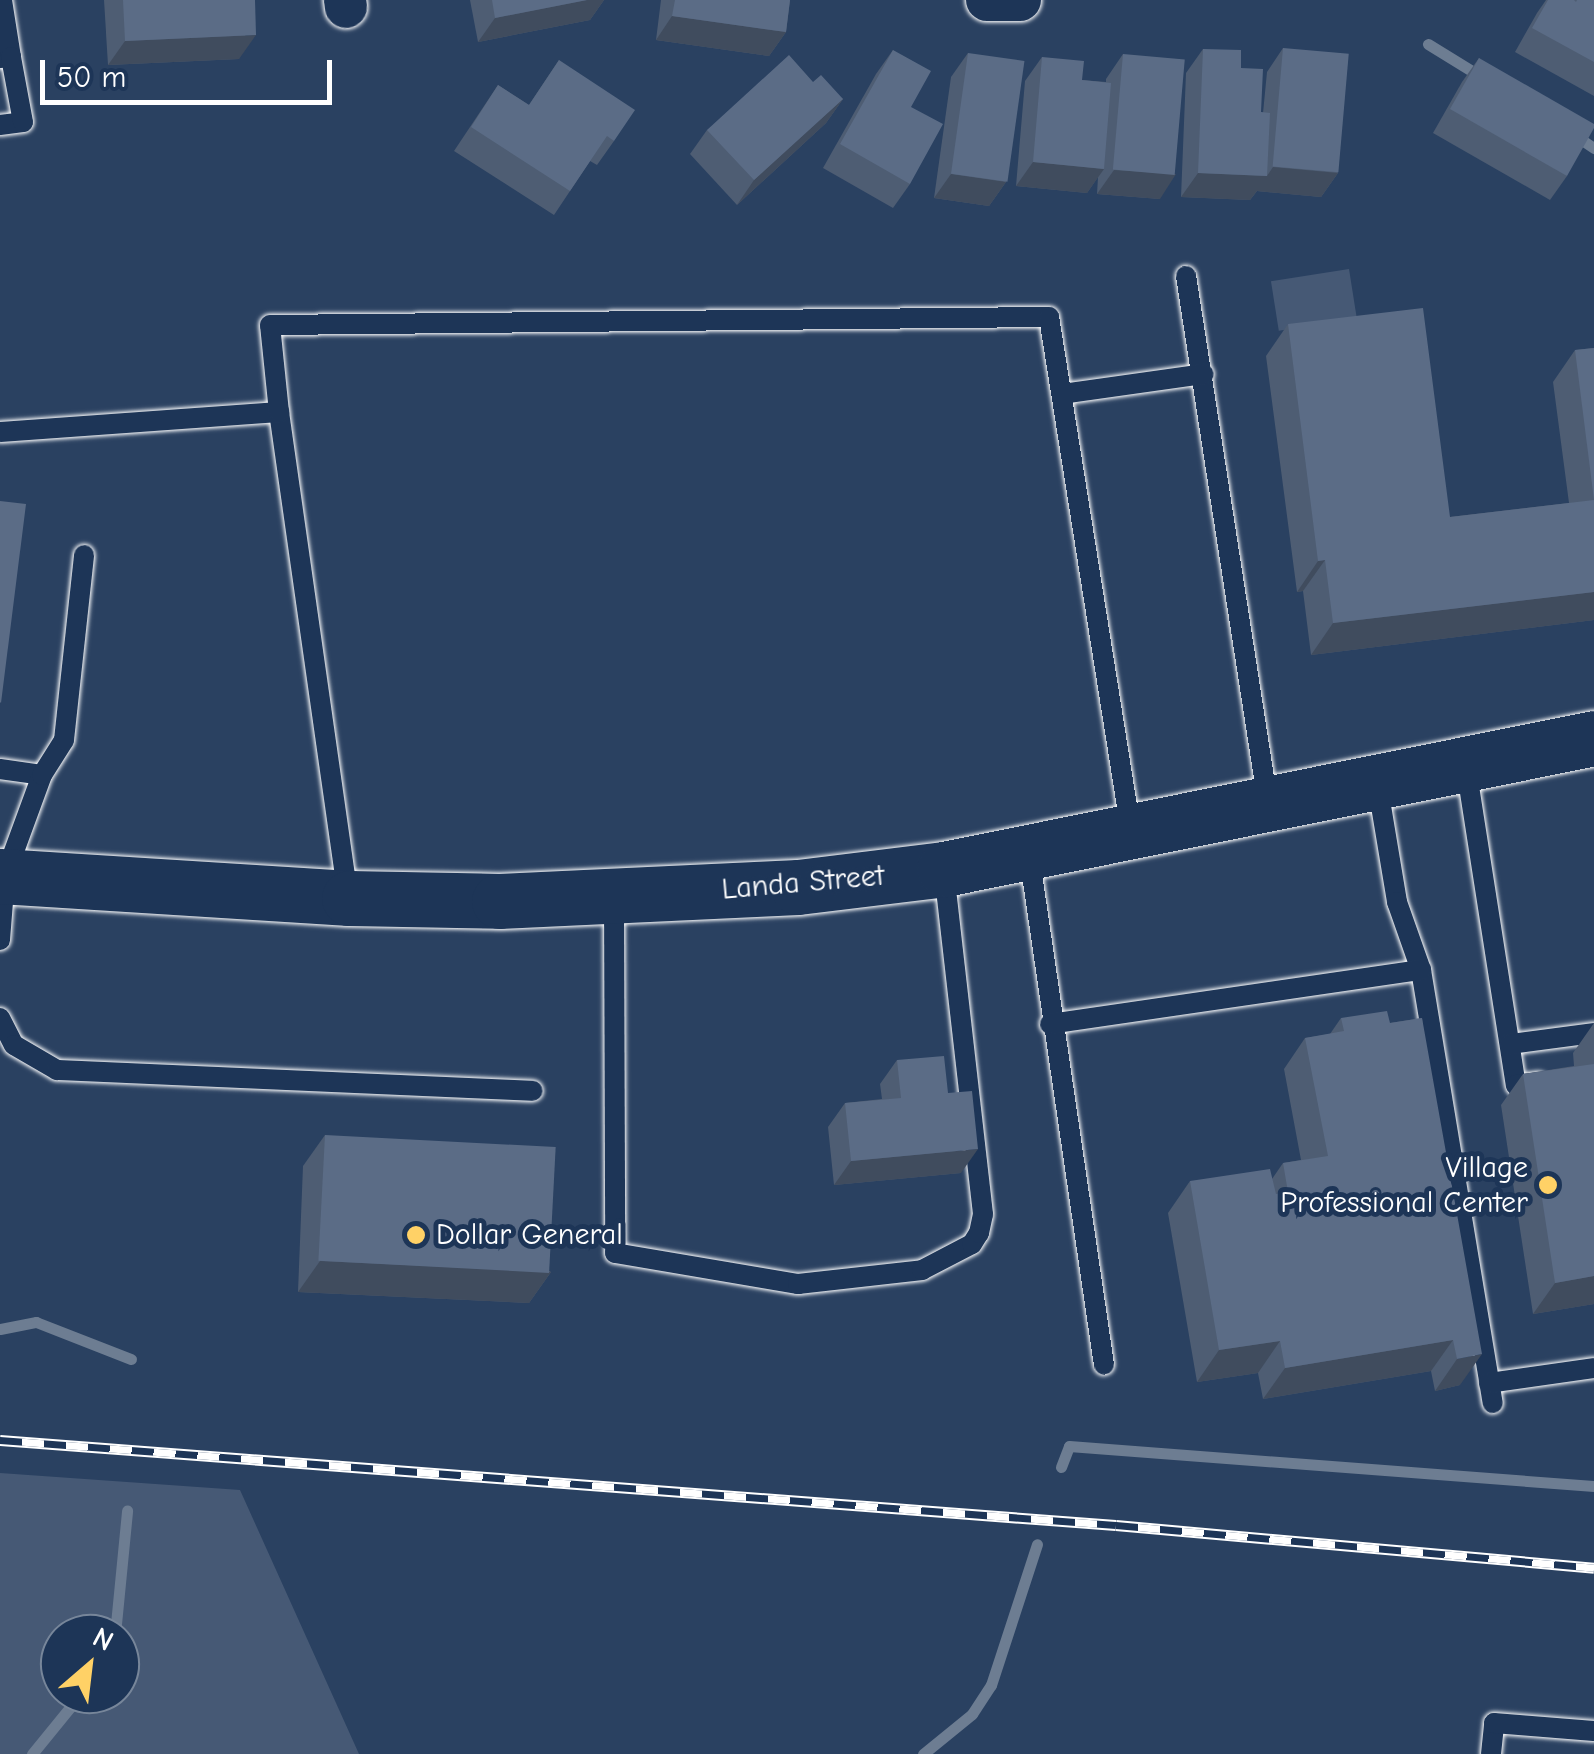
<!DOCTYPE html>
<style>
body{margin:0}
#map{position:relative;width:1594px;height:1754px;overflow:hidden;background:#2a4161;font-family:"Comic Neue",sans-serif}
div>[style]{position:absolute}
.green>*{inset:0;background:#465975;transform-origin:0 0}
.stream>*{height:11px;margin:-5.5px;padding:0 5.5px;transform-origin:5.5px;border-radius:5.5px;background:#6d7d92}
.roads{filter:drop-shadow(0 0 2px #fff) drop-shadow(0 0 2px #fff)}
.lane>*{height:20px;margin:-10px;padding:0 10px;transform-origin:10px;border-radius:10px;background:#1d3557}
.street>*{height:42px;margin:-21px;padding:0 21px;transform-origin:21px;border-radius:21px;background:#1d3557}
.secondary>*{height:55px;margin:-27.5px;padding:0 27.5px;transform-origin:27.5px;border-radius:27.5px;background:#1d3557}
.rail>*{height:11px;margin-top:-5.5px;transform-origin:0;background:repeating-linear-gradient(90deg,#1d3557 0 22px,#fff 0 44px);box-sizing:border-box;border-block:2px solid #fff}
.wall>*{inset:0;background:#4e5d73}
.shaded-wall>*{inset:0;background:#404c5e}
.building>*{inset:0;background:#5b6c86;transform-origin:0 0}
.dots>*{width:28px;height:28px;translate:-50% -50%;box-sizing:border-box;border:5px solid #1d3557;border-radius:50%}
span{translate:-50% -50%;white-space:nowrap;text-align:center;line-height:1.15;-webkit-text-stroke:10px #1d3557;paint-order:stroke}
.street-label{font-size:30px;color:#fff}
.poi-label{font-size:30px;color:#fff}
.right{translate:-100% -50%;text-align:right}
.left{translate:0 -50%;text-align:left}
.north{position:absolute;left:40px;top:1614px;width:100px;height:100px;box-sizing:border-box;background:#1d3557;border:2px solid #77869a;border-radius:50%;rotate:28deg;font-size:28px;font-weight:700;line-height:40px;text-align:center;color:#fff}
.north::after{content:'';display:block;margin:auto;width:35px;height:45px;background:#ffd166;clip-path:polygon(50% 0,100% 100%,50% 72%,0 100%)}
.scale{position:absolute;left:40px;top:60px;width:292px;height:45px;box-sizing:border-box;border:5px solid #fff;border-top:0;padding-left:12px;font-size:30px;line-height:35px;white-space:nowrap;color:#fff;-webkit-text-stroke:8px #1d3557;paint-order:stroke}
</style>
<div id="map">
<div class="green">
<div style="left:1349px;top:269px;width:50px;height:79px;rotate:81deg"></div>
<div style="clip-path:polygon(evenodd,0 1473px,240px 1490px,359px 1754px,0 1754px,0 1473px,120px 1634px,120px 1694px,60px 1694px,60px 1634px,120px 1634px)"></div>
</div>
<div class="stream">
<div style="left:1428px;top:44px;width:61px;rotate:31.6deg"></div>
<div style="left:1576px;top:136px;width:22px;rotate:34deg"></div>
<div style="left:0;top:1329px;width:37px;rotate:-11deg"></div>
<div style="left:36px;top:1322px;width:102px;rotate:21.3deg"></div>
<div style="left:1061px;top:1467px;width:22px;rotate:-69deg"></div>
<div style="left:1069px;top:1446px;width:527px;rotate:4.36deg"></div>
<div style="left:115px;top:1634px;width:124px;rotate:-84.4deg"></div>
<div style="left:32px;top:1754px;width:77px;rotate:-50.8deg"></div>
<div style="left:923px;top:1754px;width:63px;rotate:-39.2deg"></div>
<div style="left:972px;top:1714px;width:35px;rotate:-57deg"></div>
<div style="left:991px;top:1685px;width:148px;rotate:-71.9deg"></div>
</div>
<div class="roads">
<div class="lane">
<div style="left:0;top:58px;width:11px;rotate:-5deg"></div>
<div style="left:11px;top:57px;width:58px;rotate:-99deg"></div>
<div style="left:0;top:125px;width:23px;rotate:-7deg"></div>
<div style="left:23px;top:122px;width:66px;rotate:-100.5deg"></div>
<div style="left:1186px;top:276px;width:533px;rotate:81.16deg"></div>
<div style="left:1062px;top:394px;width:143px;rotate:-8deg"></div>
<div style="left:279px;top:412px;width:489px;rotate:81.9deg"></div>
<div style="left:0;top:432px;width:280px;rotate:-4.1deg"></div>
<div style="left:279px;top:412px;width:87px;rotate:-95.9deg"></div>
<div style="left:270px;top:325px;width:779px;rotate:-0.59deg"></div>
<div style="left:1049px;top:317px;width:520px;rotate:80.94deg"></div>
<div style="left:1466px;top:767px;width:322px;rotate:81.1deg"></div>
<div style="left:1516px;top:1085px;width:23px;rotate:-7deg"></div>
<div style="left:0;top:769px;width:42px;rotate:8.1deg"></div>
<div style="left:1377px;top:782px;width:122px;rotate:80.5deg"></div>
<div style="left:1397px;top:902px;width:72px;rotate:70.6deg"></div>
<div style="left:1421px;top:970px;width:439px;rotate:80.6deg"></div>
<div style="left:1029px;top:854px;width:516px;rotate:81.65deg"></div>
<div style="left:614px;top:899px;width:354px;rotate:89.8deg"></div>
<div style="left:615px;top:1253px;width:186px;rotate:9.6deg"></div>
<div style="left:798px;top:1284px;width:125px;rotate:-6.4deg"></div>
<div style="left:922px;top:1270px;width:56px;rotate:-27.5deg"></div>
<div style="left:972px;top:1244px;width:13px;rotate:-58deg"></div>
<div style="left:979px;top:1233px;width:19px;rotate:-78deg"></div>
<div style="left:983px;top:1214px;width:344px;rotate:-96.5deg"></div>
<div style="left:0;top:940px;width:64px;rotate:-85.5deg"></div>
<div style="left:5px;top:876px;width:108px;rotate:-69.9deg"></div>
<div style="left:42px;top:775px;width:41px;rotate:-57.8deg"></div>
<div style="left:64px;top:740px;width:186px;rotate:-83.8deg"></div>
<div style="left:0;top:1018px;width:30px;rotate:63deg"></div>
<div style="left:14px;top:1045px;width:50px;rotate:30.2deg"></div>
<div style="left:57px;top:1070px;width:476px;rotate:2.5deg"></div>
<div style="left:1050px;top:1024px;width:375px;rotate:-8.3deg"></div>
<div style="left:1510px;top:1044px;width:85px;rotate:-7.5deg"></div>
<div style="left:1489px;top:1383px;width:106px;rotate:-8.1deg"></div>
<div style="left:1491px;top:1754px;width:31px;rotate:-84deg"></div>
<div style="left:1494px;top:1723px;width:100px;rotate:4.6deg"></div>
</div>
<div class="street">
<div style="left:345px;top:0;width:7px;rotate:82deg"></div>
<div style="left:987px;top:0;width:33px"></div>
</div>
<div class="secondary">
<div style="left:0;top:876px;width:350px;rotate:3.6deg"></div>
<div style="left:349px;top:898px;width:150px;rotate:1.1deg"></div>
<div style="left:499px;top:901px;width:299px;rotate:-2.7deg"></div>
<div style="left:798px;top:887px;width:147px;rotate:-7deg"></div>
<div style="left:944px;top:869px;width:663px;rotate:-11.39deg"></div>
</div>
</div>
<div class="rail">
<div style="left:0;top:1440px;width:1119px;rotate:4.36deg"></div>
<div style="left:1116px;top:1525px;width:480px;rotate:5.1deg"></div>
</div>
<div class="wall">
<div style="clip-path:polygon(104px 0,255px 0,239px 59px,108px 65px)"></div>
<div style="clip-path:polygon(470px 0,604px 0,590px 20px,478px 42px)"></div>
<div style="clip-path:polygon(661px 0,790px 0,786px 32px,769px 56px,656px 40px)"></div>
<div style="clip-path:polygon(1546px 0,1594px 0,1594px 96px,1515px 52px,1537px 13px)"></div>
<div style="clip-path:polygon(1283px 48px,1338px 173px,1321px 197px,1257px 191px,1250px 200px,1181px 197px,1186px 73px,1203px 49px,1241px 68px,1261px 112px,1263px 113px,1267px 72px)"></div>
<div style="clip-path:polygon(893px 50px,911px 107px,910px 184px,893px 208px,823px 168px,876px 74px)"></div>
<div style="clip-path:polygon(968px 53px,1006px 182px,989px 206px,934px 198px,951px 77px)"></div>
<div style="clip-path:polygon(1123px 54px,1160px 199px,1097px 194px,1098px 177px,1087px 193px,1016px 186px,1025px 81px,1042px 57px,1082px 80px,1106px 82px,1106px 79px)"></div>
<div style="clip-path:polygon(1479px 58px,1567px 176px,1550px 200px,1433px 133px,1462px 82px)"></div>
<div style="clip-path:polygon(559px 60px,614px 141px,597px 165px,590px 161px,554px 215px,454px 151px,498px 85px,529px 105px)"></div>
<div style="clip-path:polygon(813px 82px,843px 99px,826px 123px,737px 205px,690px 154px,707px 130px)"></div>
<div style="clip-path:polygon(1288px 324px,1450px 517px,1569px 503px,1553px 382px,1575px 350px,1594px 348px,1594px 620px,1311px 655px,1303px 591px,1297px 592px,1266px 356px)"></div>
<div style="clip-path:polygon(1341px 1018px,1390px 1023px,1422px 1018px,1460px 1385px,1435px 1391px,1431px 1371px,1263px 1399px,1258px 1373px,1197px 1382px,1168px 1213px,1190px 1181px,1272px 1179px,1283px 1163px,1301px 1160px,1284px 1069px,1305px 1038px,1330px 1034px)"></div>
<div style="clip-path:polygon(1594px 1023px,1594px 1304px,1533px 1314px,1501px 1105px,1523px 1074px,1574px 1066px,1573px 1053px)"></div>
<div style="clip-path:polygon(897px 1060px,948px 1093px,961px 1173px,834px 1185px,828px 1127px,845px 1103px,882px 1099px,880px 1084px)"></div>
<div style="clip-path:polygon(325px 1135px,551px 1272px,529px 1303px,298px 1292px,303px 1166px)"></div>
</div>
<div class="shaded-wall">
<div style="clip-path:polygon(587px 0,604px 0,590px 20px,478px 42px,495px 18px)"></div>
<div style="clip-path:polygon(672px 16px,786px 32px,769px 56px,656px 40px)"></div>
<div style="clip-path:polygon(256px 35px,239px 59px,108px 65px,125px 41px)"></div>
<div style="clip-path:polygon(843px 99px,826px 123px,737px 205px,754px 180px)"></div>
<div style="clip-path:polygon(1033px 162px,1104px 169px,1087px 193px,1016px 186px)"></div>
<div style="clip-path:polygon(1273px 167px,1338px 173px,1321px 197px,1257px 191px,1250px 200px,1181px 197px,1198px 173px,1267px 176px)"></div>
<div style="clip-path:polygon(1114px 170px,1176px 174px,1160px 199px,1097px 194px)"></div>
<div style="clip-path:polygon(951px 174px,1006px 182px,989px 206px,934px 198px)"></div>
<div style="clip-path:polygon(1325px 560px,1303px 591px,1297px 592px,1318px 561px)"></div>
<div style="clip-path:polygon(1594px 592px,1594px 620px,1311px 655px,1333px 623px)"></div>
<div style="clip-path:polygon(978px 1149px,961px 1173px,834px 1185px,851px 1161px)"></div>
<div style="clip-path:polygon(320px 1261px,551px 1272px,529px 1303px,298px 1292px)"></div>
<div style="clip-path:polygon(1594px 1276px,1594px 1304px,1533px 1314px,1555px 1283px)"></div>
<div style="clip-path:polygon(1453px 1340px,1431px 1371px,1263px 1399px,1285px 1368px)"></div>
<div style="clip-path:polygon(1280px 1341px,1258px 1373px,1197px 1382px,1219px 1350px)"></div>
<div style="clip-path:polygon(1482px 1354px,1460px 1385px,1435px 1391px,1457px 1359px)"></div>
</div>
<div class="building">
<div style="clip-path:polygon(123px 0,255px 0,256px 35px,125px 41px)"></div>
<div style="clip-path:polygon(492px 0,587px 0,495px 18px)"></div>
<div style="clip-path:polygon(675px 0,790px 0,786px 32px,672px 16px)"></div>
<div style="clip-path:polygon(1548px 0,1574px 0,1576px 2px,1577px 0,1594px 0,1594px 62px,1532px 28px)"></div>
<div style="left:1283px;top:48px;width:66px;height:119px;rotate:5deg"></div>
<div style="clip-path:polygon(1203px 49px,1241px 50px,1241px 68px,1263px 69px,1261px 112px,1270px 113px,1267px 176px,1198px 173px)"></div>
<div style="clip-path:polygon(893px 50px,931px 71px,911px 107px,943px 124px,910px 184px,840px 144px)"></div>
<div style="left:968px;top:53px;width:57px;height:122px;rotate:8deg"></div>
<div style="left:1123px;top:54px;width:62px;height:116px;rotate:5deg"></div>
<div style="clip-path:polygon(789px 55px,813px 82px,821px 75px,843px 99px,754px 180px,707px 130px)"></div>
<div style="clip-path:polygon(1042px 57px,1084px 61px,1082px 80px,1111px 83px,1104px 169px,1033px 162px)"></div>
<div style="clip-path:polygon(1479px 58px,1594px 124px,1594px 128px,1567px 176px,1450px 109px)"></div>
<div style="clip-path:polygon(559px 60px,635px 110px,614px 141px,607px 136px,570px 191px,471px 127px,498px 85px,529px 105px)"></div>
<div style="clip-path:polygon(1423px 308px,1450px 517px,1594px 500px,1594px 592px,1333px 623px,1325px 560px,1318px 561px,1288px 324px)"></div>
<div style="clip-path:polygon(1594px 348px,1594px 500px,1575px 350px)"></div>
<div style="clip-path:polygon(0 501px,26px 504px,1px 703px,0 702px)"></div>
<div style="clip-path:polygon(1387px 1011px,1390px 1023px,1422px 1018px,1482px 1354px,1457px 1359px,1453px 1340px,1285px 1368px,1280px 1341px,1219px 1350px,1190px 1181px,1270px 1169px,1276px 1194px,1288px 1192px,1283px 1163px,1328px 1156px,1305px 1038px,1344px 1031px,1341px 1018px)"></div>
<div style="clip-path:polygon(944px 1056px,948px 1093px,972px 1091px,978px 1149px,851px 1161px,845px 1103px,901px 1098px,897px 1060px)"></div>
<div style="clip-path:polygon(1594px 1064px,1594px 1276px,1555px 1283px,1523px 1074px)"></div>
<div style="left:325px;top:1135px;width:231px;height:126px;rotate:3deg"></div>
</div>
<div class="dots">
<div style="left:1548px;top:1185px;background:#ffd166"></div>
<div style="left:416px;top:1235px;background:#ffd166"></div>
</div>
<div class="street-label">
<span style="left:803px;top:883px;rotate:-5deg">Landa Street</span>
</div>
<div class="poi-label">
<span class="right" style="left:1528px;top:1185px">Village<br>Professional Center</span>
<span class="left" style="left:436px;top:1235px">Dollar General</span>
</div>
<div class="north">N</div>
<div class="scale">50 m</div>
</div>
